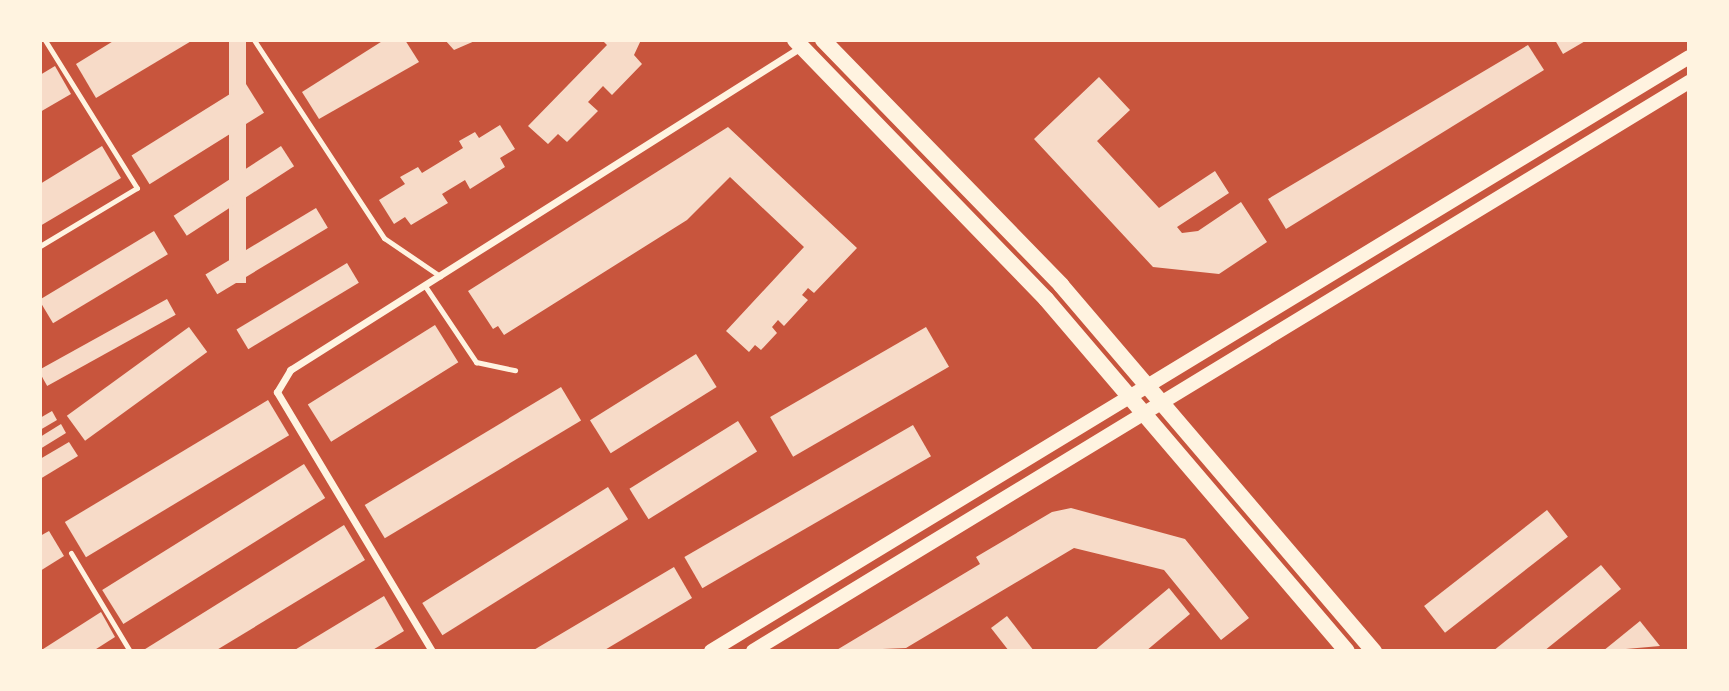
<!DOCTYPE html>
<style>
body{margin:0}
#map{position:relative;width:1729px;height:691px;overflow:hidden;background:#c8553d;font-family:Bitter,serif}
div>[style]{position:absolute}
.building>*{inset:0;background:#f7dbc8;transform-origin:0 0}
.service>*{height:5px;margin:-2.5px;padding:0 2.5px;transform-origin:2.5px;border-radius:2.5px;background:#fff3e0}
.minor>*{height:7px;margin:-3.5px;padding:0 3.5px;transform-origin:3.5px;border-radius:3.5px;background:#fff3e0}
.secondary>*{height:14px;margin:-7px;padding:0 7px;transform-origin:7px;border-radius:7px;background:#fff3e0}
.primary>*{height:16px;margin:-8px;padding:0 8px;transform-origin:8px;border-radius:8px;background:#fff3e0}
span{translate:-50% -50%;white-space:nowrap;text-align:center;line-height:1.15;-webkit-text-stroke:5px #fff3e0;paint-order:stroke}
.frame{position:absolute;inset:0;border:42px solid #fff3e0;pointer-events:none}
</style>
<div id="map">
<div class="building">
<div style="clip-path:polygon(115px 40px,193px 40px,96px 98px,76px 64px)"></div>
<div style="left:229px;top:40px;width:17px;height:243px"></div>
<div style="clip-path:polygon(384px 40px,405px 40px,419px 62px,319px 119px,302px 92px)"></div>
<div style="clip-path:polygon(445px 40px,477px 40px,454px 50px)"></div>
<div style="clip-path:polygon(602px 40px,641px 40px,634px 55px,642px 64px,612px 95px,603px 86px,588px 102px,598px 111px,567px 142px,558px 134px,548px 144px,528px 126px,607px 45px)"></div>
<div style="clip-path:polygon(1555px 40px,1587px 40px,1563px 54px)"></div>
<div style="clip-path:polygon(1528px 45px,1544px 70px,1286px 229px,1268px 199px)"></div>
<div style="clip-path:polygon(55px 66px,71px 94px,40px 112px,40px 75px)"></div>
<div style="clip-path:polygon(1099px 77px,1130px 110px,1097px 141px,1159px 208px,1215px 171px,1229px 193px,1177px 227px,1182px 233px,1198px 231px,1241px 202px,1267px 242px,1219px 274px,1153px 267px,1034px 139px)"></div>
<div style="left:246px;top:84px;width:34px;height:135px;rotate:58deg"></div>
<div style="clip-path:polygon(500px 125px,515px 149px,500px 158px,505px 167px,470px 189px,465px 180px,442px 194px,448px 203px,411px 225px,405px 217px,394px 224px,379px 200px,405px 184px,400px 177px,418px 167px,422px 173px,463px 148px,459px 141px,475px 132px,479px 138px)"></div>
<div style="clip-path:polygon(728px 127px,857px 248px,814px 293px,808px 288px,802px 295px,808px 300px,784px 326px,778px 320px,772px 327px,777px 333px,761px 350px,755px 345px,749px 352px,726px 331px,804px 247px,730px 177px,687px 220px,504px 335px,498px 326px,493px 329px,468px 291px)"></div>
<div style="clip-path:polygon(102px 146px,121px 178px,40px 226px,40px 184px)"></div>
<div style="left:281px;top:146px;width:24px;height:128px;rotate:57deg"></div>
<div style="left:316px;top:208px;width:23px;height:129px;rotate:59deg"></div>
<div style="left:154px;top:231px;width:27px;height:134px;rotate:59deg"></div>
<div style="left:347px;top:263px;width:23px;height:129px;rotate:59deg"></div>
<div style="left:167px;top:299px;width:18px;height:147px;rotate:61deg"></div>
<div style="left:435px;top:325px;width:44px;height:150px;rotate:58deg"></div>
<div style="left:189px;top:327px;width:31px;height:151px;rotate:54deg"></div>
<div style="left:926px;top:327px;width:46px;height:180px;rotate:60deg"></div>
<div style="left:696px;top:354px;width:39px;height:125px;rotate:58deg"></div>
<div style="left:561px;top:387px;width:39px;height:229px;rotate:59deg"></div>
<div style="left:268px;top:400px;width:41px;height:237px;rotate:59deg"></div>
<div style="clip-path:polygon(52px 411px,57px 420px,40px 430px,40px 418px)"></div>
<div style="left:738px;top:421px;width:36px;height:128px;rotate:58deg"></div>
<div style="clip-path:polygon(61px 424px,66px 433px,40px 449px,40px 437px)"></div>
<div style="left:913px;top:425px;width:36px;height:264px;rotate:60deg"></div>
<div style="clip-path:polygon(69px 442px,78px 456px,40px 479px,40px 459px)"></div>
<div style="left:304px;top:464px;width:40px;height:238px;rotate:58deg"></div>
<div style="left:608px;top:487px;width:38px;height:219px;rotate:58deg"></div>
<div style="clip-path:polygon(1071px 508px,1185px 539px,1249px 618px,1221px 640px,1164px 570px,1074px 548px,906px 648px,835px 651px,980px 564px,976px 557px,1052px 512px)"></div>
<div style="left:1547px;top:510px;width:34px;height:156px;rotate:52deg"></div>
<div style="clip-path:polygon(344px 525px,365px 560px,215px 651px,142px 651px)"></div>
<div style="clip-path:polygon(49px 531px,64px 556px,40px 571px,40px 536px)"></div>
<div style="clip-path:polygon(1601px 565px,1621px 589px,1544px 651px,1493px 651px)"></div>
<div style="clip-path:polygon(674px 567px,692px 598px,603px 651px,532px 651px)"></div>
<div style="clip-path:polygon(1169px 588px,1190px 614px,1146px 651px,1094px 651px)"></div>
<div style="clip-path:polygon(384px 596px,404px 631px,371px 651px,293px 651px)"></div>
<div style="clip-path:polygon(101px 612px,115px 637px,93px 651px,40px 651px)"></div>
<div style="clip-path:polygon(1007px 616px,1034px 651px,1009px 651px,991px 628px)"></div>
<div style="clip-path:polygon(1640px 621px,1660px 646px,1603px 651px)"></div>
</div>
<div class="service">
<div style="left:254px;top:40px;width:237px;rotate:56.7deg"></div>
<div style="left:384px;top:238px;width:68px;rotate:34.2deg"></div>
<div style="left:40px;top:246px;width:113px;rotate:-30.9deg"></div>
<div style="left:137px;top:188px;width:174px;rotate:-121.9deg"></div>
<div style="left:425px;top:286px;width:92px;rotate:56.1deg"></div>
<div style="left:476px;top:362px;width:40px;rotate:12deg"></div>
<div style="left:71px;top:553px;width:114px;rotate:59deg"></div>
</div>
<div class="minor">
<div style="left:432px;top:651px;width:302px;rotate:-120.9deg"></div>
<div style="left:277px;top:392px;width:26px;rotate:-59deg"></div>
<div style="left:290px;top:370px;width:605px;rotate:-32.3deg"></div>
</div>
<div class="secondary">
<div style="left:711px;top:651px;width:1144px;rotate:-31.27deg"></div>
<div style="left:753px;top:651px;width:1095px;rotate:-31.3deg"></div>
</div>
<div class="primary">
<div style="left:795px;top:40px;width:361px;rotate:45.9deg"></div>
<div style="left:1046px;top:299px;width:463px;rotate:49.5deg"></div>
<div style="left:823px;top:40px;width:342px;rotate:45.8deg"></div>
<div style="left:1061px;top:285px;width:482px;rotate:49.5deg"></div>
</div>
<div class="frame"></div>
</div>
